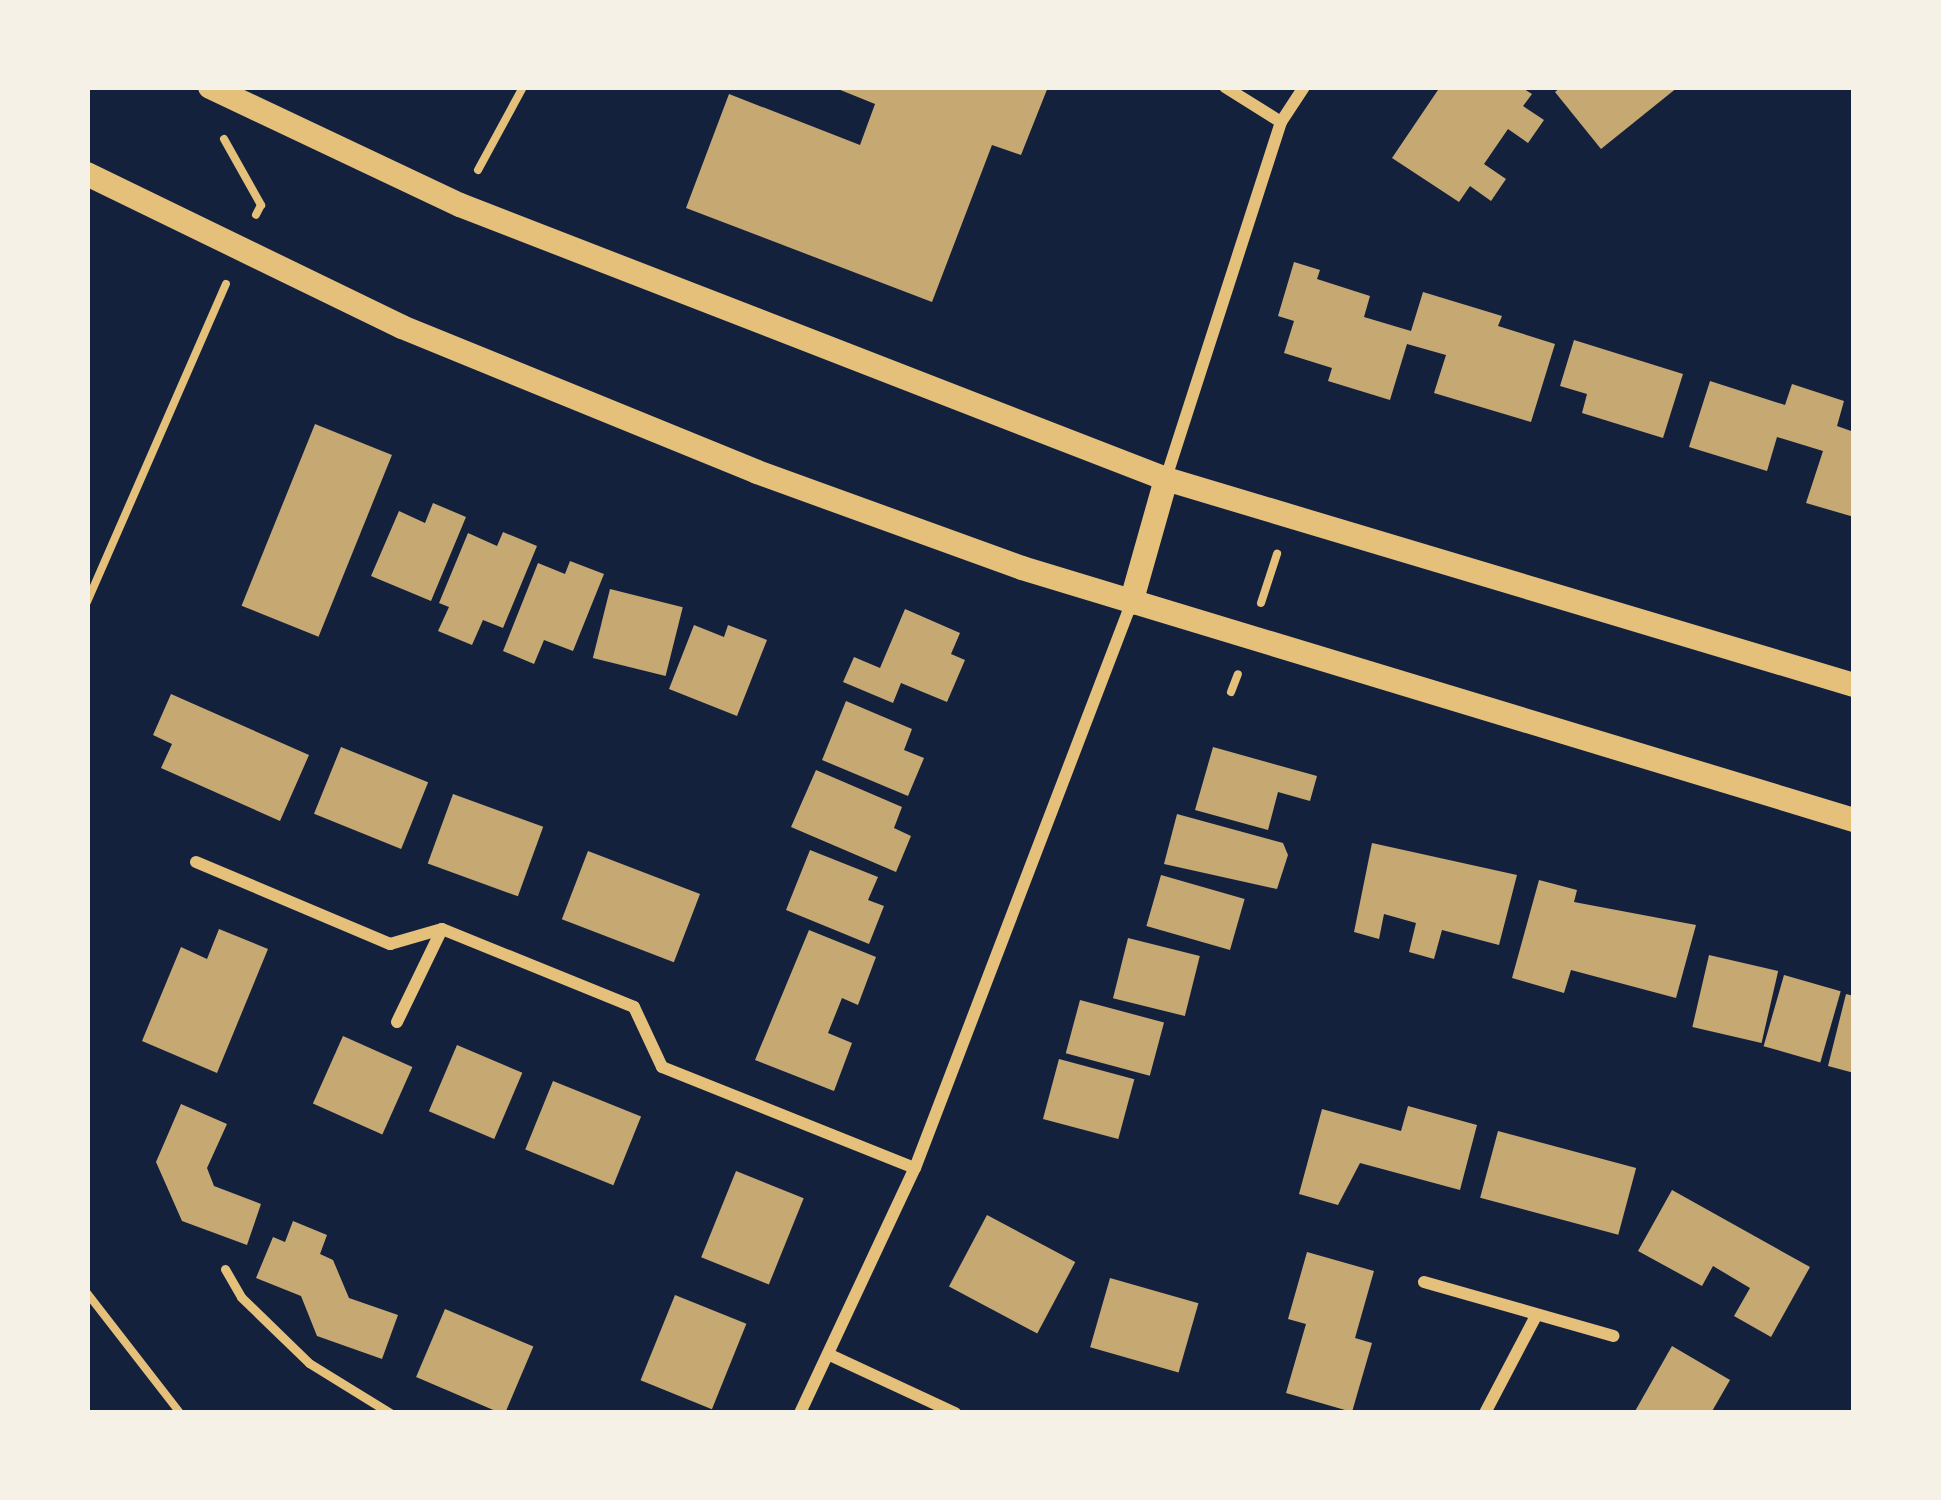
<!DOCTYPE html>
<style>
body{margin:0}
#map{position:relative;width:1941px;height:1500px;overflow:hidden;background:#14213d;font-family:"IBM Plex Sans",sans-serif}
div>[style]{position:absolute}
.building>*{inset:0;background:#c6a872;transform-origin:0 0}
.path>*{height:8px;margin:-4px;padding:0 4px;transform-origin:4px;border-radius:4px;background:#e5c07b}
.service>*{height:9px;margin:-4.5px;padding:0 4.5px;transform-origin:4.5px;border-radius:4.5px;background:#e5c07b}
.minor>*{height:12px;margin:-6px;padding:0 6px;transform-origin:6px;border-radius:6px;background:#e5c07b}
.secondary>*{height:24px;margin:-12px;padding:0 12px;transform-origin:12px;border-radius:12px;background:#e5c07b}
span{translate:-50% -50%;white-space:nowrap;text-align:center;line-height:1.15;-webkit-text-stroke:12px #f6f1e7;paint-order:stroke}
.frame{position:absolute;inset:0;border:90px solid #f6f1e7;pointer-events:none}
</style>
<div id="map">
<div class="building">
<div style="clip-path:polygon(833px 87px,1048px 87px,1021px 155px,992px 145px,932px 302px,686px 208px,729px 94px,860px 145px,875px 104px)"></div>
<div style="clip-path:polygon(1440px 87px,1521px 87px,1532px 94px,1523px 106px,1544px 120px,1528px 143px,1508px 129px,1484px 164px,1506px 179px,1491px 201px,1470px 186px,1459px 202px,1392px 158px)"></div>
<div style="clip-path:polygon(1561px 87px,1678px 87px,1601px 149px,1555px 92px)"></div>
<div style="clip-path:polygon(1294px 262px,1320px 270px,1317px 279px,1370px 296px,1364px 317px,1411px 331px,1423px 292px,1502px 316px,1498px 326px,1555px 344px,1531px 422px,1434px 393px,1446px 355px,1407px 344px,1390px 400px,1328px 381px,1332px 368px,1284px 353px,1294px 321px,1278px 316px)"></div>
<div style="clip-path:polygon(1574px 340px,1683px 374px,1663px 438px,1582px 413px,1587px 394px,1560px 386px)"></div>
<div style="clip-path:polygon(1710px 381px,1785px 405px,1792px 384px,1844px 401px,1837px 426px,1854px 432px,1854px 517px,1806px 503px,1823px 451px,1777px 437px,1767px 471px,1689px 447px)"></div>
<div style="left:315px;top:424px;width:83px;height:196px;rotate:22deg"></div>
<div style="clip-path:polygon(433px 503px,466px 517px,431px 601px,371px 576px,399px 511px,425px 523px)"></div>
<div style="clip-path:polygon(503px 532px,537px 546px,503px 628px,483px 620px,472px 645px,438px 631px,449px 607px,439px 603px,468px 533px,497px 546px)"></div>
<div style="clip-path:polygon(570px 561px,604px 574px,573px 651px,544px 640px,534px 664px,503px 651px,538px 563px,565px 574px)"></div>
<div style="left:610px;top:589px;width:75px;height:71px;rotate:14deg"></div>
<div style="clip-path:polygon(905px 609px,960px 633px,951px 654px,965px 660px,947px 702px,901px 683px,893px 703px,843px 682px,854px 657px,880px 668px)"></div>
<div style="clip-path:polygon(694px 625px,724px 637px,728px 625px,767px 640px,737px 716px,669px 689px)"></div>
<div style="clip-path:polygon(171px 694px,309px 755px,280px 821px,161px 768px,172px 744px,153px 735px)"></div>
<div style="clip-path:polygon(846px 701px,912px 729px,904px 750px,924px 758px,908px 796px,822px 760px)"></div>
<div style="left:341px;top:747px;width:94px;height:72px;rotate:22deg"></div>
<div style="clip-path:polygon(1213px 747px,1317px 776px,1310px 801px,1278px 792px,1268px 830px,1195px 810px)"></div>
<div style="clip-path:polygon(816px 770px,902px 807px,894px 828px,911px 836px,896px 872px,791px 827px)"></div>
<div style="left:453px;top:794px;width:96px;height:74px;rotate:20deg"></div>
<div style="clip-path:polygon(1177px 814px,1283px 843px,1288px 855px,1277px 889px,1164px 864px)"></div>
<div style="clip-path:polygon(1372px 843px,1517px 875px,1499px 945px,1442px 930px,1434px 959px,1409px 952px,1416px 923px,1384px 914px,1379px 939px,1354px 932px)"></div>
<div style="clip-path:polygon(810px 850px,878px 877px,868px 900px,884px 906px,869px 944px,786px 910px)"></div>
<div style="left:588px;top:851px;width:120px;height:73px;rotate:21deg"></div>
<div style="left:1161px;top:875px;width:87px;height:53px;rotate:16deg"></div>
<div style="clip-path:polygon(1539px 880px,1577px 890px,1574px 902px,1696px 925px,1676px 998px,1571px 970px,1564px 993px,1512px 978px)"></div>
<div style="clip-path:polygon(219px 929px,268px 949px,217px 1073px,142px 1041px,181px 947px,207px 959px)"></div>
<div style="clip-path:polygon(809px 930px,876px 957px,858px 1005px,842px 998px,828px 1033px,852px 1043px,834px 1091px,755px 1060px)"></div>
<div style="left:1128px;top:938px;width:74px;height:62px;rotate:14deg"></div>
<div style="left:1709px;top:955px;width:71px;height:74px;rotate:13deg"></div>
<div style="left:1784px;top:975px;width:59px;height:74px;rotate:16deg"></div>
<div style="clip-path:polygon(1846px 994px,1854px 996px,1854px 1073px,1828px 1066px)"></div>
<div style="left:1080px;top:1000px;width:87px;height:55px;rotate:15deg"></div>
<div style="left:343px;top:1036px;width:76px;height:74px;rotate:24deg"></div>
<div style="left:457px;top:1045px;width:71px;height:72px;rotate:23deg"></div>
<div style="left:1059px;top:1059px;width:78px;height:62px;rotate:15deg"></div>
<div style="left:553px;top:1081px;width:95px;height:74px;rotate:22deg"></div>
<div style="clip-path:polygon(181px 1104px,227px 1124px,207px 1168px,214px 1186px,261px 1204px,247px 1245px,182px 1221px,156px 1162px)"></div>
<div style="clip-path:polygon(1408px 1106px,1477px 1125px,1460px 1190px,1360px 1163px,1338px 1205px,1299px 1194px,1322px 1109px,1401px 1131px)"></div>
<div style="left:1498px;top:1131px;width:143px;height:69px;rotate:15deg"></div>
<div style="left:736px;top:1171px;width:73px;height:93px;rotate:22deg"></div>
<div style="clip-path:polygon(1672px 1190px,1810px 1267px,1771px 1337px,1734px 1316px,1750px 1288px,1713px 1266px,1702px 1286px,1638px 1251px)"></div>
<div style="left:987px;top:1215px;width:100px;height:81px;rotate:28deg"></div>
<div style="clip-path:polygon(293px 1221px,327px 1235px,320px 1254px,333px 1260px,349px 1298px,398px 1315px,382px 1359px,317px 1336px,301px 1296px,256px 1278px,273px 1237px,285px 1242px)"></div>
<div style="clip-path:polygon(1307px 1252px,1374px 1271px,1355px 1338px,1372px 1343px,1352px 1412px,1286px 1393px,1306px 1324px,1288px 1319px)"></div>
<div style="left:1110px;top:1278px;width:92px;height:72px;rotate:16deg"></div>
<div style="left:675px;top:1295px;width:77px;height:92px;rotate:22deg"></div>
<div style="left:445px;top:1309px;width:96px;height:74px;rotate:23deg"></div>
<div style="clip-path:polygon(1672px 1346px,1730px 1380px,1711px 1413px,1634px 1413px)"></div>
</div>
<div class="path">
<div style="left:224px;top:139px;width:76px;rotate:60.7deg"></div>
<div style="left:261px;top:205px;width:11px;rotate:117deg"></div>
<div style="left:478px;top:170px;width:94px;rotate:-61.5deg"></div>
<div style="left:87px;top:602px;width:347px;rotate:-66.4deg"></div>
<div style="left:1261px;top:603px;width:52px;rotate:-71.9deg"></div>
<div style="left:1231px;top:692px;width:19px;rotate:-69deg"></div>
<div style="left:87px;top:1293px;width:152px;rotate:52.2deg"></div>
</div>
<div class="service">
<div style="left:225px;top:1269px;width:32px;rotate:60deg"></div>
<div style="left:241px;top:1297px;width:95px;rotate:44.1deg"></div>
<div style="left:309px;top:1363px;width:95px;rotate:31.7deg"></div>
</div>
<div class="minor">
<div style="left:1225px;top:87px;width:66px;rotate:32deg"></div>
<div style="left:1166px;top:478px;width:374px;rotate:-72.1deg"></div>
<div style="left:1281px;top:122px;width:42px;rotate:-56.7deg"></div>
<div style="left:196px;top:862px;width:211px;rotate:22.9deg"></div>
<div style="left:390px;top:944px;width:54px;rotate:-16.1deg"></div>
<div style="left:397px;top:1022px;width:103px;rotate:-64.2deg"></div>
<div style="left:442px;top:929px;width:207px;rotate:22.1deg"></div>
<div style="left:634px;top:1007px;width:66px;rotate:65deg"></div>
<div style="left:662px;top:1067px;width:272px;rotate:21.8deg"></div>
<div style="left:1424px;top:1282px;width:197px;rotate:15.9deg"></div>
<div style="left:830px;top:1355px;width:138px;rotate:24.9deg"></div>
<div style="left:800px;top:1413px;width:271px;rotate:-64.9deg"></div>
<div style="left:915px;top:1168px;width:604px;rotate:-69.04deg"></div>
<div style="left:1485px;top:1413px;width:110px;rotate:-62.3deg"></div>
</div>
<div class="secondary">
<div style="left:210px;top:87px;width:276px;rotate:25.3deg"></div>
<div style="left:460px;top:205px;width:757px;rotate:21.21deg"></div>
<div style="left:1166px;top:479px;width:718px;rotate:16.67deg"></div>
<div style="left:87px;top:174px;width:350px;rotate:25.9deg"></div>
<div style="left:402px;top:327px;width:383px;rotate:22.2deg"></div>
<div style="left:757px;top:472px;width:282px;rotate:19.9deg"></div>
<div style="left:1022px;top:568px;width:869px;rotate:16.85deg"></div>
<div style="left:1131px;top:603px;width:129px;rotate:-74.2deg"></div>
</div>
<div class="frame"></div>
</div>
